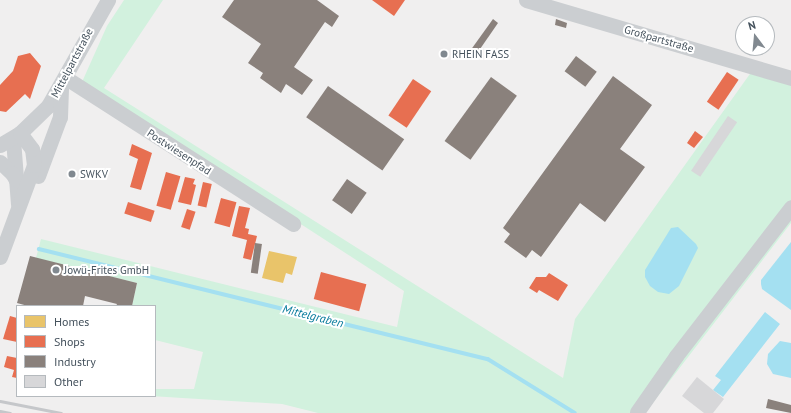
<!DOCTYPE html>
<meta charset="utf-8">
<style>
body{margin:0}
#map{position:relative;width:791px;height:413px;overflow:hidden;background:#f0efef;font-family:"PT Sans",sans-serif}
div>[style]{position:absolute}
.green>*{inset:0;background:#d2f1de}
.water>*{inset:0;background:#a4e0f1}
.homes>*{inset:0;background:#e9c46a}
.shops>*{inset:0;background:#e76f51;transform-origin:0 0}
.industry>*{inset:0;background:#8a817c;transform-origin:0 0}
.stream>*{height:3.5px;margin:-1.75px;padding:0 1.75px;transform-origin:1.75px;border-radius:1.75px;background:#a4e0f1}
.building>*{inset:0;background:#d7d7d9;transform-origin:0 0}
.minor>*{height:15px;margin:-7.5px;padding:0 7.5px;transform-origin:7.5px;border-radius:7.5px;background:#cbced1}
.rail>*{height:3px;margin:-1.5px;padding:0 1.5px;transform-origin:1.5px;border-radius:1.5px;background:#c5c7ca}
.dots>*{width:11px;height:11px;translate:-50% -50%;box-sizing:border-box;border:2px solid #fff;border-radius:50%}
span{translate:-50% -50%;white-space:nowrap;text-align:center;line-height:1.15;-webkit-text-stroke:4px #fff;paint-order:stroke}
.street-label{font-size:11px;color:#45525d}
.poi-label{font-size:11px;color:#45525d}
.left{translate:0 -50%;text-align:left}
.water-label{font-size:12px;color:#047a9b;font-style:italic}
.legend{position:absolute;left:16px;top:305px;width:140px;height:92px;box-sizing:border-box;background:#fff;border:1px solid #b5babe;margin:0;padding:5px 7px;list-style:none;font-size:12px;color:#45525d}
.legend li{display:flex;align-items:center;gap:8px;height:20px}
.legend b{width:20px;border:1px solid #b5babe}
.north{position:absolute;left:735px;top:16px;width:40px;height:40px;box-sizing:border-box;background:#fff;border:1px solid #b5babe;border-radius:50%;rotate:344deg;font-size:11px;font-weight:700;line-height:16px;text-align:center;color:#45525d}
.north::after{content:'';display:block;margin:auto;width:14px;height:18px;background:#818990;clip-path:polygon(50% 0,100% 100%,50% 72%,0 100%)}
</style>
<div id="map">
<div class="green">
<div style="clip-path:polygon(124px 0,163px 0,104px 88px,563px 378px,575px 319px,752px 71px,791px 83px,791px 223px,645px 413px,318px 413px,282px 404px,150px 396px,155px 396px,155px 389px,194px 389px,203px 352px,155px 340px,155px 306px,132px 306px,137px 283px,36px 258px,41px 239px,397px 327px,404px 291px,82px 82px,107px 26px)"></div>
</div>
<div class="water">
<div style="clip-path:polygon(678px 227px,696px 244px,698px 248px,679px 286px,669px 294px,658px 292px,650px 286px,645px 277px,645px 270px,671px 228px)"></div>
<div style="clip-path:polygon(791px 242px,791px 310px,762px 289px,761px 284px,761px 280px)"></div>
<div style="clip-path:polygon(765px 312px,780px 324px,723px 397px,713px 390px,721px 380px,715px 376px)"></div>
<div style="clip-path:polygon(780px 341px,791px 343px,791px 378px,773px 374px,767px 364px,768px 354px)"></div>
</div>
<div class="homes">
<div style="clip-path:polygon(269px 251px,297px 257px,292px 275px,286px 273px,283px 283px,262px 278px)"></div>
</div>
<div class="shops">
<div style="clip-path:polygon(372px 0,405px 0,394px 16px)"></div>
<div style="clip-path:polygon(30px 53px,41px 66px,30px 99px,25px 94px,6px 112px,0 111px,0 85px,13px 71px,18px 56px)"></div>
<div style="left:727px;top:72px;width:14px;height:36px;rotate:34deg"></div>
<div style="left:413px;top:79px;width:22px;height:44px;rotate:34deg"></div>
<div style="clip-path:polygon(695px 131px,703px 137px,694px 148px,687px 143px)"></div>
<div style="clip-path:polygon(132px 144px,152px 153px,141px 190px,130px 187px,138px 159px,129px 155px)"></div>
<div style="left:166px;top:172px;width:15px;height:35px;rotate:16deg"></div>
<div style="clip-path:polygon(185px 177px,195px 179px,193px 184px,196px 185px,191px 205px,178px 202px)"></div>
<div style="left:203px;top:182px;width:9px;height:24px;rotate:13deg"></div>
<div style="left:221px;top:198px;width:16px;height:26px;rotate:15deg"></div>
<div style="left:128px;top:202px;width:28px;height:12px;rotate:18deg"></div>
<div style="clip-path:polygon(239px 206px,250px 208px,245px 228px,249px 229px,248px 234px,257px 236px,251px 260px,243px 258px,247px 240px,232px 236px)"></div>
<div style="left:187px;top:209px;width:9px;height:19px;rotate:18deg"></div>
<div style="left:321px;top:272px;width:47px;height:28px;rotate:15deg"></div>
<div style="clip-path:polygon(549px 273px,568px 285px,558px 301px,539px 290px,537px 293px,529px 288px,536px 277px,546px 277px)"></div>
<div style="clip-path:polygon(10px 316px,17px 318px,17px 342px,3px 339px)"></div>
<div style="clip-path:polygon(7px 356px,17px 358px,17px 378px,12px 377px,14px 370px,4px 367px)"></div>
</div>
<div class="industry">
<div style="clip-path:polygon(234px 0,317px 0,339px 16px,332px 27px,325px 22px,294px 67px,313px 80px,302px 95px,286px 84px,281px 93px,260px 78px,263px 73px,248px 63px,261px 44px,222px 17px)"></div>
<div style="clip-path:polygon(493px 19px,498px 23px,478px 52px,474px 53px,470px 51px)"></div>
<div style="clip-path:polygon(556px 19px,567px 23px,566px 28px,555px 25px)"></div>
<div style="left:576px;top:56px;width:26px;height:19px;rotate:37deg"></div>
<div style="clip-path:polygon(613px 76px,652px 105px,620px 149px,645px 167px,605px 222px,580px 203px,541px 257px,532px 250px,526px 258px,504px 242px,510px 234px,503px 228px)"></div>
<div style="left:491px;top:77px;width:32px;height:79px;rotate:36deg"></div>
<div style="left:328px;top:86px;width:93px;height:38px;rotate:35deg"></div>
<div style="left:347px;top:179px;width:24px;height:26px;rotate:35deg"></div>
<div style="left:255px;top:243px;width:7px;height:30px;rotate:8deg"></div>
<div style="clip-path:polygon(30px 256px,137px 283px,132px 306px,116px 306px,117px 304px,85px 296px,83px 306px,28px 306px,17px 303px)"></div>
<div style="clip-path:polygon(768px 399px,791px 405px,791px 413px,766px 408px)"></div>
</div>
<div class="stream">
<div style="left:39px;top:249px;width:462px;rotate:13.8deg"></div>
<div style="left:488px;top:359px;width:102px;rotate:31.8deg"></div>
</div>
<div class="building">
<div style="left:728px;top:116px;width:11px;height:66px;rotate:34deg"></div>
<div style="clip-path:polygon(697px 377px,724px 399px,713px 413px,704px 413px,682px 396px)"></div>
</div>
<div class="minor">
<div style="left:526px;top:0;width:276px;rotate:16.4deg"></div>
<div style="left:66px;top:78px;width:270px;rotate:32.7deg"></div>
<div style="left:13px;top:139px;width:65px;rotate:85.6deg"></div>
<div style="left:0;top:145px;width:23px;rotate:-31deg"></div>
<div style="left:20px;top:133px;width:39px;rotate:-44deg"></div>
<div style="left:48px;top:106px;width:122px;rotate:-60.5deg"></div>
<div style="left:0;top:162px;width:16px;rotate:43deg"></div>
<div style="left:12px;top:173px;width:8px;rotate:60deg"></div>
<div style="left:38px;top:176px;width:63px;rotate:-69.6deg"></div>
<div style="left:60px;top:117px;width:29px;rotate:-88deg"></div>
<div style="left:0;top:257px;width:98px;rotate:-69.7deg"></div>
<div style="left:34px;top:165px;width:16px;rotate:-97deg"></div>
<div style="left:32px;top:149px;width:20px;rotate:-127deg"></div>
<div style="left:637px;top:412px;width:68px;rotate:-55.1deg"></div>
<div style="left:676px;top:356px;width:188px;rotate:-52.3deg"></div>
</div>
<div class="rail">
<div style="left:0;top:401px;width:62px;rotate:11.1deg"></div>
<div style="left:0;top:411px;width:10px;rotate:11deg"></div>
</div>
<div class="dots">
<div style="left:444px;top:54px;background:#818990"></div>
<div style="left:72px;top:174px;background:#818990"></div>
<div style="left:56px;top:270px;background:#818990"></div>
</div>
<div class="street-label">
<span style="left:659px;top:39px;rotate:16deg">Großpartstraße</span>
<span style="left:72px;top:63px;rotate:-62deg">Mittelpartstraße</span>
<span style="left:179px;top:152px;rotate:33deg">Postwiesenpfad</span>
</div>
<div class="poi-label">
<span class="left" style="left:452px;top:54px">RHEIN FASS</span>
<span class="left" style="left:80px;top:174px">SWKV</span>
<span class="left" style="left:64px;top:270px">Jowü-Frites GmbH</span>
</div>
<div class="water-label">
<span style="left:313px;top:316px;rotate:14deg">Mittelgraben</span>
</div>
<ul class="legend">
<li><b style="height:11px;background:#e9c46a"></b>Homes</li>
<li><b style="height:11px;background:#e76f51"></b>Shops</li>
<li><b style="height:11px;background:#8a817c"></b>Industry</li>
<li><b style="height:11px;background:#d7d7d9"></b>Other</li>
</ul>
<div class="north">N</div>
</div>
